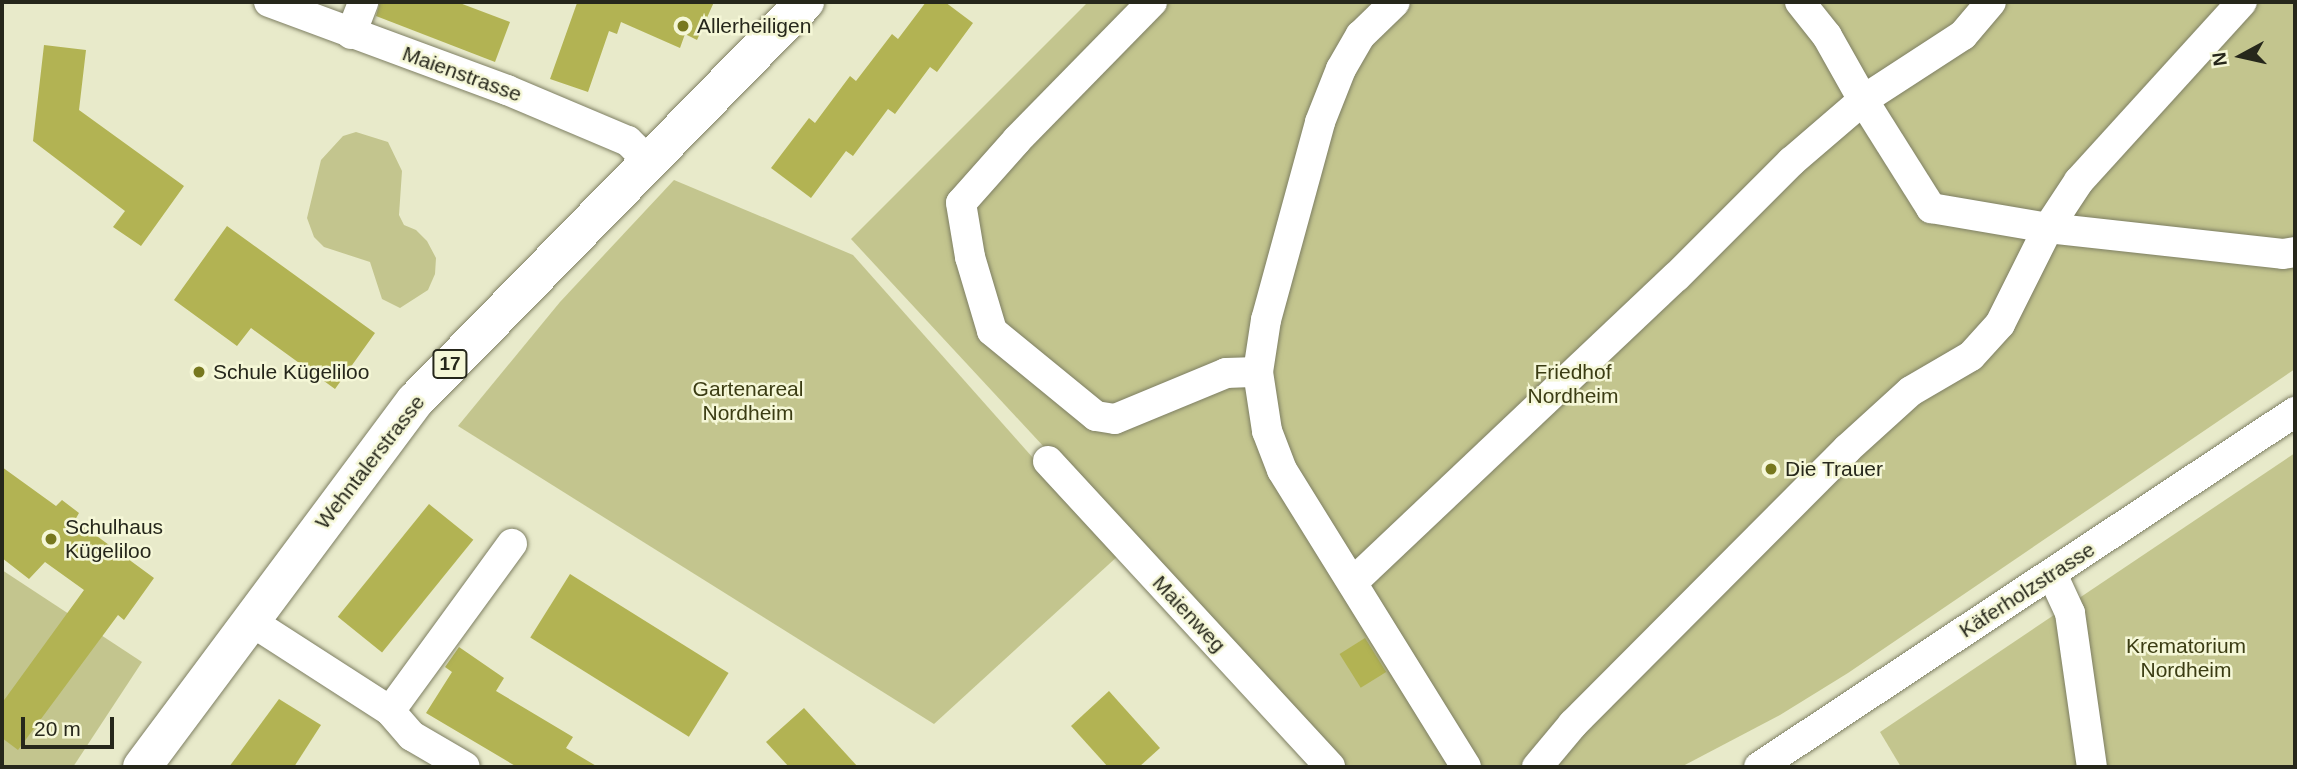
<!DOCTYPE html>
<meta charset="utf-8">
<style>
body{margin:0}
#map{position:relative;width:2297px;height:769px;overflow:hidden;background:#e8eaca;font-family:Helvetica,sans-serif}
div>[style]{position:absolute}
.green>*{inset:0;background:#c3c58e}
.building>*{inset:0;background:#b2b353;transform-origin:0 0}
.roads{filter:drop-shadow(0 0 2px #7e7f63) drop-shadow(0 0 2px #7e7f63)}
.minor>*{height:30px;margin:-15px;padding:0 15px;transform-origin:15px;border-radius:15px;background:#fff}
.major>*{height:38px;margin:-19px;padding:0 19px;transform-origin:19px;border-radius:19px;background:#fff}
.dots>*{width:19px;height:19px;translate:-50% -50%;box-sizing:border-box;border:4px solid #f5f7d7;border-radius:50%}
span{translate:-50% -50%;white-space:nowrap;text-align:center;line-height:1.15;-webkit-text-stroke:5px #f5f7d7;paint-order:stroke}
.shield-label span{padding:2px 5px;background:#f5f7d7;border:2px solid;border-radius:5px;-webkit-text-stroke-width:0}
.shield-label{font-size:19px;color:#26271b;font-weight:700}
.poi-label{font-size:21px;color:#26271b}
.left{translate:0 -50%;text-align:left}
.street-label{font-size:21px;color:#26271b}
.park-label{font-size:21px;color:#3b3c13}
.frame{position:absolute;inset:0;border:4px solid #26271b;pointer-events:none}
.north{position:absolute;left:2206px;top:21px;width:70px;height:70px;-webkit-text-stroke:5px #f5f7d7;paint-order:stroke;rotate:262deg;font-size:19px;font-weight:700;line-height:28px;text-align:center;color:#26271b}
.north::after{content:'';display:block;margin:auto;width:24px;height:32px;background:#26271b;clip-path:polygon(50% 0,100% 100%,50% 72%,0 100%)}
.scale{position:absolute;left:21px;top:717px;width:93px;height:32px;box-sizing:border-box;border:4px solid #26271b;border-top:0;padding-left:9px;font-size:21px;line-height:24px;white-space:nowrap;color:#26271b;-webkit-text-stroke:5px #f5f7d7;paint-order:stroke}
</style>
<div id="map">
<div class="green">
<div style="clip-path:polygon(1088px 2px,2295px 2px,2295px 369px,1848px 673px,1780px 715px,1681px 767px,1341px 767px,851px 239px)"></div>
<div style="clip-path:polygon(356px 132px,388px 142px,402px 171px,399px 215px,404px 225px,416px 230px,427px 241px,436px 258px,435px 274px,428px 290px,400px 308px,382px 299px,370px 262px,324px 247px,314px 237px,307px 218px,321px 160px,343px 136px)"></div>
<div style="clip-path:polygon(674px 180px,853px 255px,1119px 555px,934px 724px,458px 426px,560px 302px)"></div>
<div style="clip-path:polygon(2295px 453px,2295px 767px,1901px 767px,1880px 732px)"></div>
<div style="clip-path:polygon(2px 570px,142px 662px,73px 767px,2px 767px)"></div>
</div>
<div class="building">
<div style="clip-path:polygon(380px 2px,457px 2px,510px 22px,495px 62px,376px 16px)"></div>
<div style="clip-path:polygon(574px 2px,714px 2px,697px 40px,685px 34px,680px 48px,621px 22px,617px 34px,609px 31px,588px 92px,550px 79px,577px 3px)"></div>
<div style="clip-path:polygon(926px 2px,945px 2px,973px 23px,937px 72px,930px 67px,895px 114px,888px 109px,853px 156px,846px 151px,811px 198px,771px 168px,809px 118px,815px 123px,850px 76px,856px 81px,892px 34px,898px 39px)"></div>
<div style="clip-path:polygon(44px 45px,86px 50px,79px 110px,184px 186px,141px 246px,113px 227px,125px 211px,33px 141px)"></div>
<div style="clip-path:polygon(227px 226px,375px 333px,335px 389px,251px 328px,237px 346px,174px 300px)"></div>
<div style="clip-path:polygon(2px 467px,56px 506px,62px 500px,79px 513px,75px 520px,154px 578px,124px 620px,118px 615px,18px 750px,2px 738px,2px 703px,84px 590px,45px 562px,29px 579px,2px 558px)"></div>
<div style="left:429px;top:504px;width:57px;height:145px;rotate:39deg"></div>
<div style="left:570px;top:574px;width:187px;height:75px;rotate:32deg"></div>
<div style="left:1365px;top:638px;width:40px;height:30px;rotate:58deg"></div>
<div style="clip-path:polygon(459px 647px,504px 678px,496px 691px,573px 737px,566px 748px,598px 767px,517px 767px,426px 713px,452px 672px,445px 667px)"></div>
<div style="clip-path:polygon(1109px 691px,1160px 748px,1139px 767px,1108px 767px,1071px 726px)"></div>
<div style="clip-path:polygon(279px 699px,321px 725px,294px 767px,229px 767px)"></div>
<div style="clip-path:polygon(804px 708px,858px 767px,789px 767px,766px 742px)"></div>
</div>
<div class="roads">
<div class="minor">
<div style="left:269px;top:2px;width:254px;rotate:20.3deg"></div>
<div style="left:507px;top:90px;width:131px;rotate:22.9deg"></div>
<div style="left:628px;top:141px;width:27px;rotate:45deg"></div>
<div style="left:1152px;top:2px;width:193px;rotate:134.4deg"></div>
<div style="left:1017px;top:140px;width:84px;rotate:131.6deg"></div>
<div style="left:961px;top:203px;width:55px;rotate:80.5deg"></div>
<div style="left:970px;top:257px;width:77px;rotate:73.4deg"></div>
<div style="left:992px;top:331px;width:134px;rotate:39.3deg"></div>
<div style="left:1096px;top:416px;width:19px;rotate:9deg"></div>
<div style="left:1115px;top:419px;width:120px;rotate:-22.5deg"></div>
<div style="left:1226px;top:373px;width:32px;rotate:-2deg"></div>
<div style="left:1258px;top:372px;width:53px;rotate:-81.3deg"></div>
<div style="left:1266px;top:320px;width:205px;rotate:-74.7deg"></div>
<div style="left:1320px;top:122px;width:57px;rotate:-68.4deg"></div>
<div style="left:1341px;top:69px;width:39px;rotate:-60deg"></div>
<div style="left:1361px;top:35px;width:47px;rotate:-44.1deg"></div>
<div style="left:1800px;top:2px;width:43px;rotate:51.5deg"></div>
<div style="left:1827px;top:36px;width:73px;rotate:60.6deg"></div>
<div style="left:1863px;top:100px;width:128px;rotate:57.8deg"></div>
<div style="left:1931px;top:208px;width:119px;rotate:9.7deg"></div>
<div style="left:2048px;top:228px;width:236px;rotate:6.3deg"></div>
<div style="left:2283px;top:254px;width:12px;rotate:-9deg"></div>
<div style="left:351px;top:34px;width:34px;rotate:-69deg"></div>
<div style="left:1258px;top:372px;width:60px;rotate:81.3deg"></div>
<div style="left:1267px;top:431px;width:42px;rotate:69deg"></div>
<div style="left:1282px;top:470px;width:349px;rotate:58.2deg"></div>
<div style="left:1048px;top:461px;width:416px;rotate:47.3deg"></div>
<div style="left:2052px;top:574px;width:43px;rotate:65.2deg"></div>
<div style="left:2070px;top:613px;width:156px;rotate:81.9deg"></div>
<div style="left:1353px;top:582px;width:444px;rotate:-43.4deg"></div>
<div style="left:1676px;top:277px;width:163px;rotate:-45deg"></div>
<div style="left:1791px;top:162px;width:95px;rotate:-40.7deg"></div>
<div style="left:1863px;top:100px;width:119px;rotate:-33deg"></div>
<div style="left:1963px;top:35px;width:43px;rotate:-49.7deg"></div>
<div style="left:249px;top:620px;width:168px;rotate:32.8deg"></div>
<div style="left:390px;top:711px;width:207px;rotate:-53.9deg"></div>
<div style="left:390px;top:711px;width:33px;rotate:49deg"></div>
<div style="left:412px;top:736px;width:61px;rotate:30.3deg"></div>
<div style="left:1537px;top:767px;width:56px;rotate:-50.1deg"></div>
<div style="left:1573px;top:724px;width:388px;rotate:-45.1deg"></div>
<div style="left:1847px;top:449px;width:86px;rotate:-42.2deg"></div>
<div style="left:1911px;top:391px;width:69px;rotate:-30.3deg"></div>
<div style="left:1971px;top:356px;width:43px;rotate:-47.8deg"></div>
<div style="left:2000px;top:324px;width:107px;rotate:-63.4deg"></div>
<div style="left:2048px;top:228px;width:56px;rotate:-56.6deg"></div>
<div style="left:2079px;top:181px;width:242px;rotate:-47.7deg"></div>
<div style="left:1759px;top:767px;width:643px;rotate:-33.52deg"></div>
</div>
<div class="major">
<div style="left:142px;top:767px;width:457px;rotate:-53.3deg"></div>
<div style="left:415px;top:401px;width:558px;rotate:-45.65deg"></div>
</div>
</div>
<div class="dots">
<div style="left:683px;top:26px;background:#77781e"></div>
<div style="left:199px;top:372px;background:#77781e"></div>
<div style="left:1771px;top:469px;background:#77781e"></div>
<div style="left:51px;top:539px;background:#77781e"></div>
</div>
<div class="shield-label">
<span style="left:450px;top:364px">17</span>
</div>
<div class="poi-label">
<span class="left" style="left:697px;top:26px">Allerheiligen</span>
<span class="left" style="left:213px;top:372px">Schule Kügeliloo</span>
<span class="left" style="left:1785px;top:469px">Die Trauer</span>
<span class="left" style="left:65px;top:539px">Schulhaus<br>Kügeliloo</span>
</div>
<div class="street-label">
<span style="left:462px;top:74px;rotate:20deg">Maienstrasse</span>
<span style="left:370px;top:462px;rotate:-52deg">Wehntalerstrasse</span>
<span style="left:2027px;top:590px;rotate:-33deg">Käferholzstrasse</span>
<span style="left:1189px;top:614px;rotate:47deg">Maienweg</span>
</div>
<div class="park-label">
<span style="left:1573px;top:384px">Friedhof<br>Nordheim</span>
<span style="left:748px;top:401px">Gartenareal<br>Nordheim</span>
<span style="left:2186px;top:658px">Krematorium<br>Nordheim</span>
</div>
<div class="frame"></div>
<div class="north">N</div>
<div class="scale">20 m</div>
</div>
